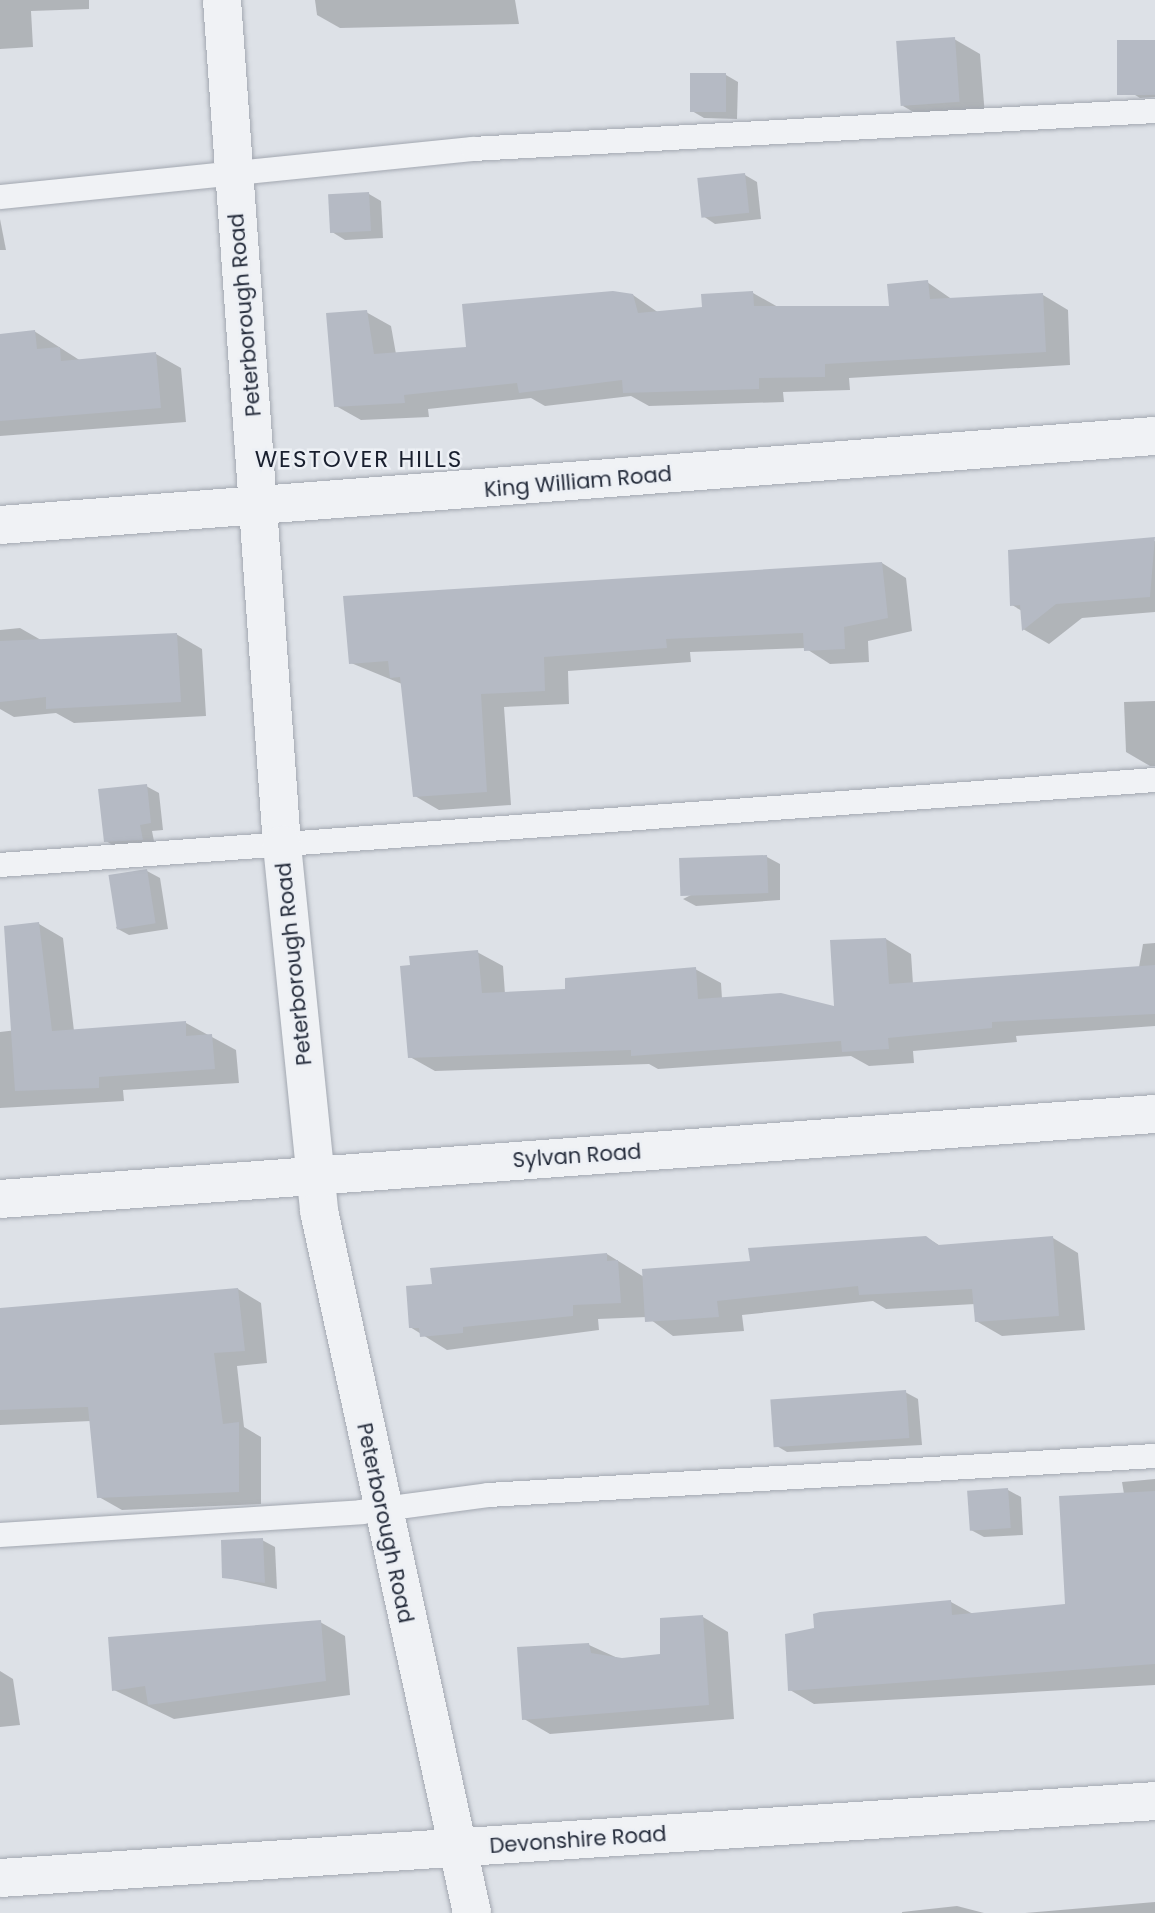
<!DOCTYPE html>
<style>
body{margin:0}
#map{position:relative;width:1155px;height:1913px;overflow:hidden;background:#dde1e7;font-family:Poppins,sans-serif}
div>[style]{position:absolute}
.shadow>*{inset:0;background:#0003}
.building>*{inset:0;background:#b5bac4;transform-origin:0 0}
.roads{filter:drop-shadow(0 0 2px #a3a8b1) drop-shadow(0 0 2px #a3a8b1)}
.service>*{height:24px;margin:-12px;padding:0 12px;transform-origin:12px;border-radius:12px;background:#f0f2f5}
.minor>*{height:38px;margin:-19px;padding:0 19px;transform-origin:19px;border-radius:19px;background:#f0f2f5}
span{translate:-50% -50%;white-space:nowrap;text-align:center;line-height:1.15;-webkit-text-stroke:5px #edf0f5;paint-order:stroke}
.street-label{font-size:21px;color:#272e3d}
.neighbourhood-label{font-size:23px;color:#191f2e;letter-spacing:2px}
</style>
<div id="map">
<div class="shadow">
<div style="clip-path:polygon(0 0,89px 0,89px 9px,31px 11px,33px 47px,0 49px)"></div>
<div style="clip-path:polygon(315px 0,515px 0,519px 24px,340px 28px,317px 15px)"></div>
<div style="clip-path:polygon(954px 39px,980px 54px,985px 116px,929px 121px,903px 106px)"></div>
<div style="clip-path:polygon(1155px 41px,1155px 97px,1140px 98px,1122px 87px)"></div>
<div style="clip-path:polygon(726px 75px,738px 82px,737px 119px,704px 118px,692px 111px)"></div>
<div style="clip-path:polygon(745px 175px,757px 182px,761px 219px,715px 224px,703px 216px)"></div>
<div style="clip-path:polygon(369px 194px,381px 201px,383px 238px,345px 240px,332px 232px)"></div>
<div style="clip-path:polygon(0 219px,6px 250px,0 250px)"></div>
<div style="clip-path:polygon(927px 282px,953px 300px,1043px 295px,1068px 310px,1070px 365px,849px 378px,850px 390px,783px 392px,784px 402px,649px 406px,631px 396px,545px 406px,531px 398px,428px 409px,429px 417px,361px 420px,336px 406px,366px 312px,391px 326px,396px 354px,468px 349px,463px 306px,633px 295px,659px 313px,704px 309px,753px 293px,778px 307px,891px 308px)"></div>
<div style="clip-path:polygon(34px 331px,81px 361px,156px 354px,181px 368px,186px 422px,0 436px,0 336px)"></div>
<div style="clip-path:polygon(1155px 541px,1155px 612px,1082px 618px,1049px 644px,1023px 629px,1022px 611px,1012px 605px,1010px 552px)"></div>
<div style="clip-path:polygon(882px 563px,906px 578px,912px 631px,868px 641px,869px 662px,830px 664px,805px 648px,690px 652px,691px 662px,568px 671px,569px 704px,504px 707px,511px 805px,439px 810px,415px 796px,402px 684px,351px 663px)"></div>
<div style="clip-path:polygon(20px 628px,41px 640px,176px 634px,202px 649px,206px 716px,74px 723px,56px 713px,14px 717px,0 709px,0 630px)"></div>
<div style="clip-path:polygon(1155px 701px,1155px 766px,1150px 766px,1126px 752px,1124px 702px)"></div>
<div style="clip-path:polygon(146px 786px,159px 793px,163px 830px,152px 831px,155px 846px,119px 849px,106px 841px)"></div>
<div style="clip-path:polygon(767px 857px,780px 864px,780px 900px,696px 906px,683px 899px)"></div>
<div style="clip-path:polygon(147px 871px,160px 878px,168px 929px,129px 935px,116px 928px)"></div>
<div style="clip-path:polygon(39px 924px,63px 938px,74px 1031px,186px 1023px,236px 1050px,239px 1083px,123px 1090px,124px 1101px,0 1108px,0 1032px,17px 1030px)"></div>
<div style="clip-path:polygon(886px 939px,911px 954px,913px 984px,1139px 967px,1143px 944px,1155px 943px,1155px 1026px,1016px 1036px,1017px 1042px,913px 1051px,914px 1063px,869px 1066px,851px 1056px,658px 1069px,649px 1064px,435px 1071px,410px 1057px,477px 952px,503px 966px,505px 994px,567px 991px,695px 969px,721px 983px,722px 999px,835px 1008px)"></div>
<div style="clip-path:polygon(926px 1237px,942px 1247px,1053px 1238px,1078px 1253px,1085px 1330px,1002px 1336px,976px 1321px,975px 1304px,886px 1309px,873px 1301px,742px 1315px,744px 1331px,673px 1336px,647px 1317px,598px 1319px,599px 1330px,447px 1350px,410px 1327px,433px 1286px,607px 1254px,644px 1277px)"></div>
<div style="clip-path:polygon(238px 1289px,261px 1303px,267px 1363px,237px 1366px,244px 1427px,261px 1437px,261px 1504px,122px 1510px,99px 1497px,91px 1421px,0 1425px,0 1310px)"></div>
<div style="clip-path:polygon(905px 1392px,918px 1399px,922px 1445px,787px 1452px,775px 1445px)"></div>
<div style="clip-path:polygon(1155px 1479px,1155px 1685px,814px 1704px,790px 1690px,951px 1602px,973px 1614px,1067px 1606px,1124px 1494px,1122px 1482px)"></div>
<div style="clip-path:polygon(1008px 1490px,1021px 1497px,1023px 1535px,984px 1537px,971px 1530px)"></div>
<div style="clip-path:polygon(262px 1540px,275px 1547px,277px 1589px,224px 1577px)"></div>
<div style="clip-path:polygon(703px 1617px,728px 1632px,734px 1719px,550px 1734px,524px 1719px,589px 1645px,622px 1660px,662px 1656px)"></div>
<div style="clip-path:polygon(320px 1622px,345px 1636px,350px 1695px,174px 1719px,114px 1690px)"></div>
<div style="clip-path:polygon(0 1671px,13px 1679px,20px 1725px,0 1727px)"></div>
<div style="clip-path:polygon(1155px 1902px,1155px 1913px,1025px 1913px)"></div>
<div style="clip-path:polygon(957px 1906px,984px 1913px,902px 1913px,902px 1912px)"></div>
</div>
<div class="building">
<div style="left:955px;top:37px;width:65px;height:59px;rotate:86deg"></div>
<div style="left:1155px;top:40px;width:55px;height:38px;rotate:90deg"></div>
<div style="left:690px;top:73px;width:36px;height:39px"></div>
<div style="left:745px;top:173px;width:40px;height:48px;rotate:84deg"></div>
<div style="left:369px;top:192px;width:39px;height:41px;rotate:87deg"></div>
<div style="clip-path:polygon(928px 280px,930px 299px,1043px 293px,1046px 352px,825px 364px,825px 377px,759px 378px,759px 389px,623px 393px,622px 380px,519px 393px,517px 383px,404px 395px,405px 403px,334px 407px,326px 313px,367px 310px,374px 354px,466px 347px,462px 304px,613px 291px,633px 294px,638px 313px,702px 307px,701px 294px,753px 291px,754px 306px,889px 306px,887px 284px)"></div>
<div style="clip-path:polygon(35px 330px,37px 349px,60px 347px,61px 361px,156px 352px,161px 408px,0 421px,0 334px)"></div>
<div style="clip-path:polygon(1155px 537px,1150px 597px,1056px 604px,1022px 631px,1020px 605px,1010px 606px,1008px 550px)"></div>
<div style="clip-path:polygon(882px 562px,888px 618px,844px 627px,845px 649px,804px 651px,803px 633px,666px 639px,667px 648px,544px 657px,545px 691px,481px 694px,487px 792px,413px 797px,400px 677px,390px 678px,388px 661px,349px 664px,343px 596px)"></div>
<div style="clip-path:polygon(177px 633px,181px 702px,46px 709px,46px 697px,0 702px,0 641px)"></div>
<div style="clip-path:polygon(147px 784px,151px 823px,140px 825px,143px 840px,104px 842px,98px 789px)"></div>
<div style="left:767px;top:855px;width:38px;height:88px;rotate:88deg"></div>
<div style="left:147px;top:869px;width:55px;height:39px;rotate:81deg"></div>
<div style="clip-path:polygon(39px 922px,52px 1031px,186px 1021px,186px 1036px,212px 1034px,215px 1069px,99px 1077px,99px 1088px,15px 1091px,4px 926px)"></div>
<div style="clip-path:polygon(886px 938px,889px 984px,1155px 965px,1155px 1014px,992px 1022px,992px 1028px,888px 1038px,889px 1049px,842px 1052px,841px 1041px,631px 1056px,631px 1050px,408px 1058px,400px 966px,410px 965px,409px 956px,478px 950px,482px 993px,565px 989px,565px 978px,696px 967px,698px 999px,781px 993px,834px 1006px,830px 940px)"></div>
<div style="clip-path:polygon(926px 1236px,938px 1245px,1053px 1236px,1059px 1316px,975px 1322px,972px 1289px,859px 1295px,858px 1286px,717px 1301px,719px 1317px,645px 1322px,642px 1269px,750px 1261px,748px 1248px)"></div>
<div style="clip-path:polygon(607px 1253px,607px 1261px,618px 1260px,621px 1303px,573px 1305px,573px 1316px,463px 1327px,463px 1333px,420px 1337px,419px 1328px,409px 1328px,406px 1286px,432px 1284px,430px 1268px)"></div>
<div style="clip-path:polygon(238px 1288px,245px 1351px,214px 1353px,223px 1424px,239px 1422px,239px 1492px,97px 1498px,88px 1407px,0 1410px,0 1308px)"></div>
<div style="left:906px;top:1390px;width:48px;height:136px;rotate:86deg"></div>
<div style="left:1008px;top:1488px;width:40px;height:41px;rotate:86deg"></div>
<div style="clip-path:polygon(1155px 1491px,1155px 1664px,788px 1691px,785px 1634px,814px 1628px,813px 1614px,820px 1612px,951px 1600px,952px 1615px,1065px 1604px,1059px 1496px)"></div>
<div style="clip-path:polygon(263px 1538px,265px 1583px,222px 1578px,221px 1540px)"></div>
<div style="clip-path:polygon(703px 1615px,709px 1705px,522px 1720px,517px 1647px,589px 1643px,591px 1653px,622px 1658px,660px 1654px,660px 1618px)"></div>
<div style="clip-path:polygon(321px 1620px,326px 1681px,148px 1705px,145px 1686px,112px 1691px,108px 1637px)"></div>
</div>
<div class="roads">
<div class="service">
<div style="left:0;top:197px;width:475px;rotate:-5.8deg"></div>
<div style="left:473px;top:149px;width:683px;rotate:-3.19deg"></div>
<div style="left:0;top:865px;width:1158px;rotate:-4.21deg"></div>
<div style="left:0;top:1535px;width:362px;rotate:-3.6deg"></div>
<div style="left:361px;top:1512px;width:128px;rotate:-7.6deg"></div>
<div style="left:488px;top:1495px;width:668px;rotate:-3.35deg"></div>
</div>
<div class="minor">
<div style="left:222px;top:0;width:847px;rotate:85.94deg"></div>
<div style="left:282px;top:845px;width:368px;rotate:84.2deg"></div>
<div style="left:319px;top:1211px;width:718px;rotate:77.7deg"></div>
<div style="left:0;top:525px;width:1158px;rotate:-4.41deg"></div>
<div style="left:0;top:1199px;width:1158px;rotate:-4.21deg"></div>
<div style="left:0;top:1878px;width:1158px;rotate:-3.81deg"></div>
</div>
</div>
<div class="street-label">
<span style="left:245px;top:315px;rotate:-95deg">Peterborough Road</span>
<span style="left:578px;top:482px;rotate:-5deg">King William Road</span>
<span style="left:294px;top:964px;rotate:-96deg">Peterborough Road</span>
<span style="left:577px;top:1156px;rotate:-4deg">Sylvan Road</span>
<span style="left:385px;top:1523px;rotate:78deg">Peterborough Road</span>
<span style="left:578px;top:1840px;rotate:-4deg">Devonshire Road</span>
</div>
<div class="neighbourhood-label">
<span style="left:359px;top:459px">WESTOVER HILLS</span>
</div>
</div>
